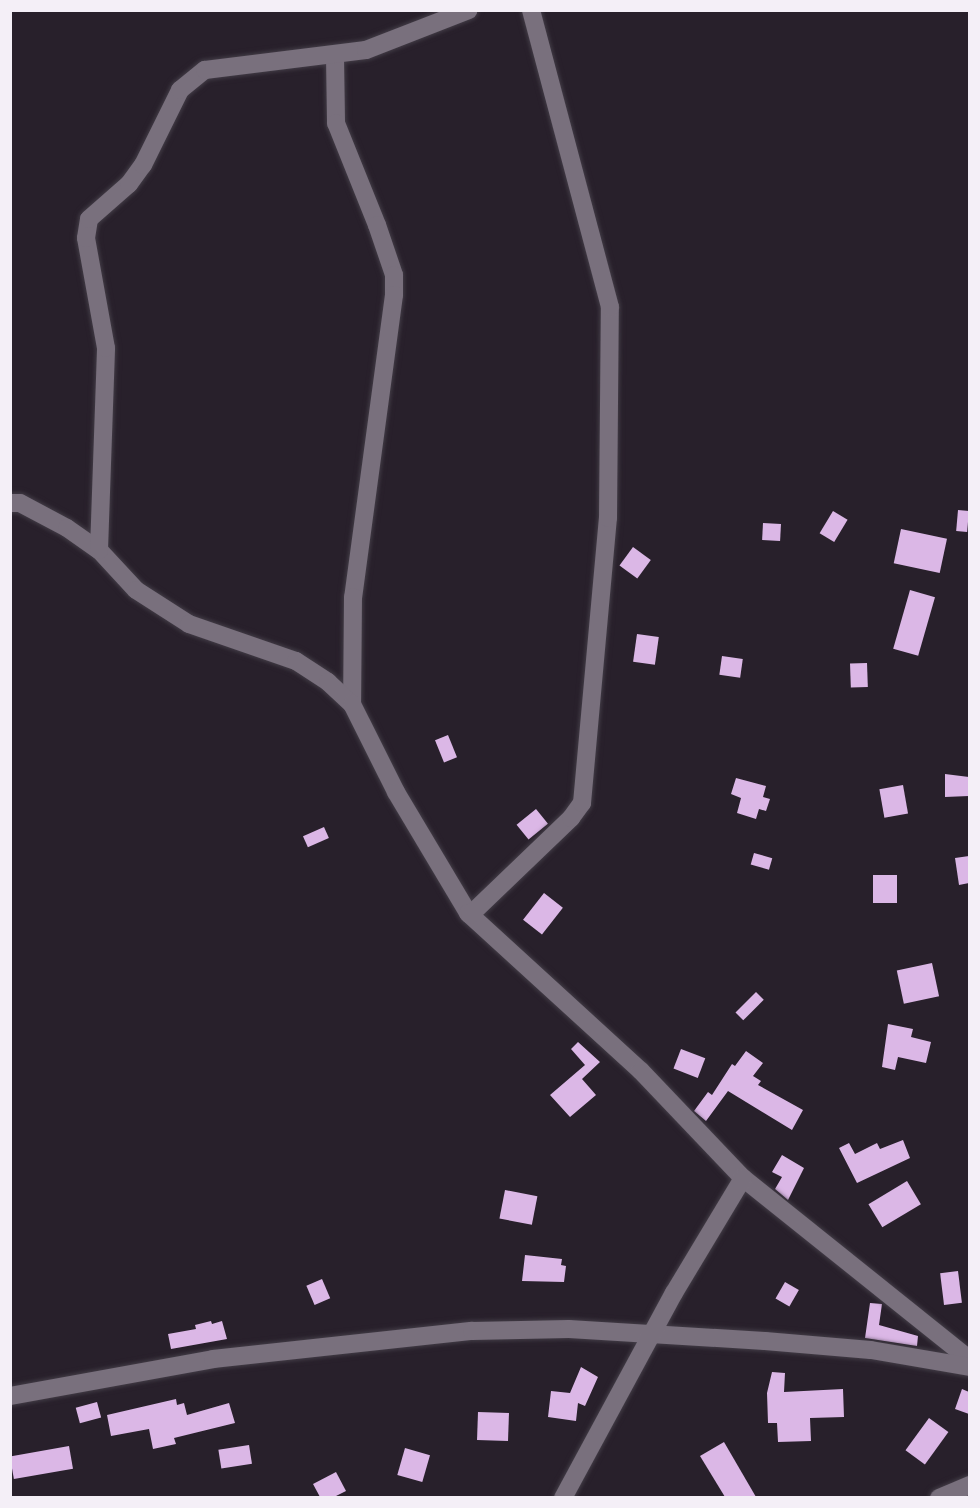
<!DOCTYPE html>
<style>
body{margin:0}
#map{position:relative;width:980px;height:1508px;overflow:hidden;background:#28202b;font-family:"Alegreya Sans",sans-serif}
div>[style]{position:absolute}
.building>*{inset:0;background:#dbb7e6;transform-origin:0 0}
.roads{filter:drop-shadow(0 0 2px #423c46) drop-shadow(0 0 2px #423c46)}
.minor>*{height:18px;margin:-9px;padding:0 9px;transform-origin:9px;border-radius:9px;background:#79707d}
span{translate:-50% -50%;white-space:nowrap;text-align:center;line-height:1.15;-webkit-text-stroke:6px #28202b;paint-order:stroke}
.frame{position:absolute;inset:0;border:12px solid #f4eff7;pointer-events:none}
</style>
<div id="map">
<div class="building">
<div style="left:958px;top:510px;width:11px;height:21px;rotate:5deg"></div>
<div style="left:833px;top:511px;width:17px;height:26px;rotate:31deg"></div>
<div style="left:763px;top:523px;width:18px;height:17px;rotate:3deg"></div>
<div style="left:901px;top:529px;width:47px;height:35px;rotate:12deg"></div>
<div style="left:633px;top:547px;width:22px;height:23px;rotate:36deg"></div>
<div style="left:910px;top:590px;width:26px;height:61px;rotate:16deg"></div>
<div style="left:637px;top:634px;width:22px;height:28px;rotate:8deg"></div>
<div style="left:722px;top:656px;width:21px;height:19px;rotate:8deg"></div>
<div style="left:867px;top:663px;width:24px;height:17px;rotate:88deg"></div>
<div style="left:448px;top:735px;width:24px;height:14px;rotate:68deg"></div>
<div style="clip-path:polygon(945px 774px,969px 777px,969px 796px,945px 797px)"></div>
<div style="clip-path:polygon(736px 778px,766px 786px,763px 797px,770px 799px,766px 811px,759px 809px,756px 819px,737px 813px,741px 798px,731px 794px)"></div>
<div style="left:903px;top:785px;width:29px;height:24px;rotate:80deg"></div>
<div style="left:536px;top:809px;width:19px;height:25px;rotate:51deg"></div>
<div style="left:324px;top:827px;width:12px;height:23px;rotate:66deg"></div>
<div style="left:754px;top:853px;width:19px;height:12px;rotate:16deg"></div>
<div style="clip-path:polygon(969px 856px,969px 883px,959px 885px,955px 858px)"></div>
<div style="left:873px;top:875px;width:24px;height:28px"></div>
<div style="left:544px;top:893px;width:24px;height:34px;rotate:38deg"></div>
<div style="left:932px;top:963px;width:34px;height:36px;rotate:78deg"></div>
<div style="left:756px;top:992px;width:11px;height:29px;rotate:45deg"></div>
<div style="clip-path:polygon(888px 1024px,913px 1029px,911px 1037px,931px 1042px,926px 1063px,898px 1057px,895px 1070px,882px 1067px)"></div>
<div style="clip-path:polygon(578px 1042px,600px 1062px,582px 1079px,596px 1095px,570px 1117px,550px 1095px,585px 1065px,571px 1049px)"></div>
<div style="left:681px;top:1049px;width:26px;height:21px;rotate:21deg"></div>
<div style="clip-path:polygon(746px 1051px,763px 1063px,753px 1076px,761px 1081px,758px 1085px,803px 1110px,792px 1130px,728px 1091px,706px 1121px,694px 1111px,708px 1092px,712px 1095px,732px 1064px,735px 1066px)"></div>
<div style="clip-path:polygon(903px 1140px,910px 1158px,857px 1183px,839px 1148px,849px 1143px,855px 1154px,877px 1143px,880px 1149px)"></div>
<div style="clip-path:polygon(782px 1155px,804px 1168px,788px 1200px,775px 1189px,782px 1177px,772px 1172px)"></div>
<div style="left:907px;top:1181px;width:27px;height:45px;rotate:59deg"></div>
<div style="left:505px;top:1190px;width:33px;height:29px;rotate:11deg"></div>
<div style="clip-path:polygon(525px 1255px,562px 1259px,561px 1265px,566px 1266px,564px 1282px,522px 1281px)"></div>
<div style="left:958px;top:1271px;width:32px;height:18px;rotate:83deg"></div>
<div style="left:322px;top:1279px;width:21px;height:17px;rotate:67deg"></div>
<div style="left:785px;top:1282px;width:16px;height:19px;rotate:30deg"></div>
<div style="clip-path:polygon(870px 1303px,882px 1304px,879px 1325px,918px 1336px,917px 1346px,865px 1338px)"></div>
<div style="clip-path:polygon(211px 1321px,212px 1324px,222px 1321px,227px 1339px,171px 1349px,168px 1334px,196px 1329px,195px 1325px)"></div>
<div style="clip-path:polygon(581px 1367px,598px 1377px,585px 1406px,578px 1403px,576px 1421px,548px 1417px,551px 1391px,570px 1393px)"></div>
<div style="clip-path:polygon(772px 1372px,785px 1373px,784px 1392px,843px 1389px,844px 1417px,810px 1418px,811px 1441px,778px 1442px,777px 1423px,768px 1423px,767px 1393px)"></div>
<div style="clip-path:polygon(962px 1389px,969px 1392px,969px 1414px,955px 1409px)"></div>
<div style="clip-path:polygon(176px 1399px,177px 1405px,184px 1403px,187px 1415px,229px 1403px,235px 1423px,174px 1438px,176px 1444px,153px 1449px,149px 1429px,111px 1436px,107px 1415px)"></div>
<div style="left:97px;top:1402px;width:16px;height:22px;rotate:75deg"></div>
<div style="left:478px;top:1412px;width:31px;height:28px;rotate:2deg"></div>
<div style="left:929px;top:1418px;width:24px;height:40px;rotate:36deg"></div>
<div style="clip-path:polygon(724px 1442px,756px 1497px,725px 1497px,700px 1456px)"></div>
<div style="left:249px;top:1445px;width:19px;height:31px;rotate:81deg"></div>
<div style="left:69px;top:1446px;width:23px;height:60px;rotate:80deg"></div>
<div style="left:405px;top:1448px;width:26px;height:28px;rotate:16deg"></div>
<div style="clip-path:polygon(336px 1472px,346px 1491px,334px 1497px,320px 1497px,313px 1484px)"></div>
</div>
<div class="roads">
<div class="minor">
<div style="left:335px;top:57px;width:66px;rotate:89.1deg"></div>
<div style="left:336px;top:123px;width:110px;rotate:68.1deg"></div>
<div style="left:377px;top:225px;width:53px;rotate:71.2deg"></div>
<div style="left:394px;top:275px;width:20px;rotate:90deg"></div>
<div style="left:394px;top:295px;width:305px;rotate:97.7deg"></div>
<div style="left:353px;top:597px;width:107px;rotate:90.5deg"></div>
<div style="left:10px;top:503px;width:10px"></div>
<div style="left:20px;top:503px;width:53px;rotate:28deg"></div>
<div style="left:67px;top:528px;width:39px;rotate:35deg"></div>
<div style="left:99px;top:550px;width:54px;rotate:47.2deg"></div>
<div style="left:136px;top:590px;width:63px;rotate:32.7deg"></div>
<div style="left:189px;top:624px;width:113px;rotate:19.1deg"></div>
<div style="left:296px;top:661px;width:38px;rotate:33deg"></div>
<div style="left:328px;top:682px;width:33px;rotate:43deg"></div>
<div style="left:352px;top:704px;width:98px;rotate:63.4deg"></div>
<div style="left:396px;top:792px;width:141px;rotate:59.2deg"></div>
<div style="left:468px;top:913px;width:234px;rotate:42.4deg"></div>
<div style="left:641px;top:1071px;width:148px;rotate:46.4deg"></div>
<div style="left:743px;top:1178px;width:291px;rotate:38.7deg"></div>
<div style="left:99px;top:550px;width:202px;rotate:-88deg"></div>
<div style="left:106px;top:348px;width:112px;rotate:-100.3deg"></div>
<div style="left:86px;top:238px;width:19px;rotate:-81deg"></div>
<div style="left:89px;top:219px;width:53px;rotate:-41.2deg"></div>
<div style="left:129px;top:184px;width:24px;rotate:-54deg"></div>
<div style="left:143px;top:165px;width:84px;rotate:-63.7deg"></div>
<div style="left:180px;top:90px;width:32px;rotate:-39deg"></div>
<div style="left:205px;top:70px;width:162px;rotate:-7.1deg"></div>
<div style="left:366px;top:50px;width:110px;rotate:-21.2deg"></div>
<div style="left:470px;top:915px;width:140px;rotate:-43.8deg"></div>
<div style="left:571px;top:818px;width:19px;rotate:-54deg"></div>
<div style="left:582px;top:803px;width:286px;rotate:-84.8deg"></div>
<div style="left:608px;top:518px;width:211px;rotate:-89.5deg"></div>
<div style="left:610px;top:307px;width:307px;rotate:-104.9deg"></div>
<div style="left:10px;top:1396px;width:206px;rotate:-10.3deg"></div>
<div style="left:213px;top:1359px;width:261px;rotate:-6.2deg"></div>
<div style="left:472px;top:1331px;width:97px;rotate:-1.2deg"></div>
<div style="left:569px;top:1329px;width:196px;rotate:3.5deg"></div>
<div style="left:765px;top:1341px;width:106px;rotate:4.9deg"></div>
<div style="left:871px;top:1350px;width:100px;rotate:9.7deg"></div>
<div style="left:563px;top:1498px;width:233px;rotate:-61.6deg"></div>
<div style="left:674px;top:1293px;width:134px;rotate:-59deg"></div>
<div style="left:939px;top:1498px;width:34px;rotate:-23deg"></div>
</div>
</div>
<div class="frame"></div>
</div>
